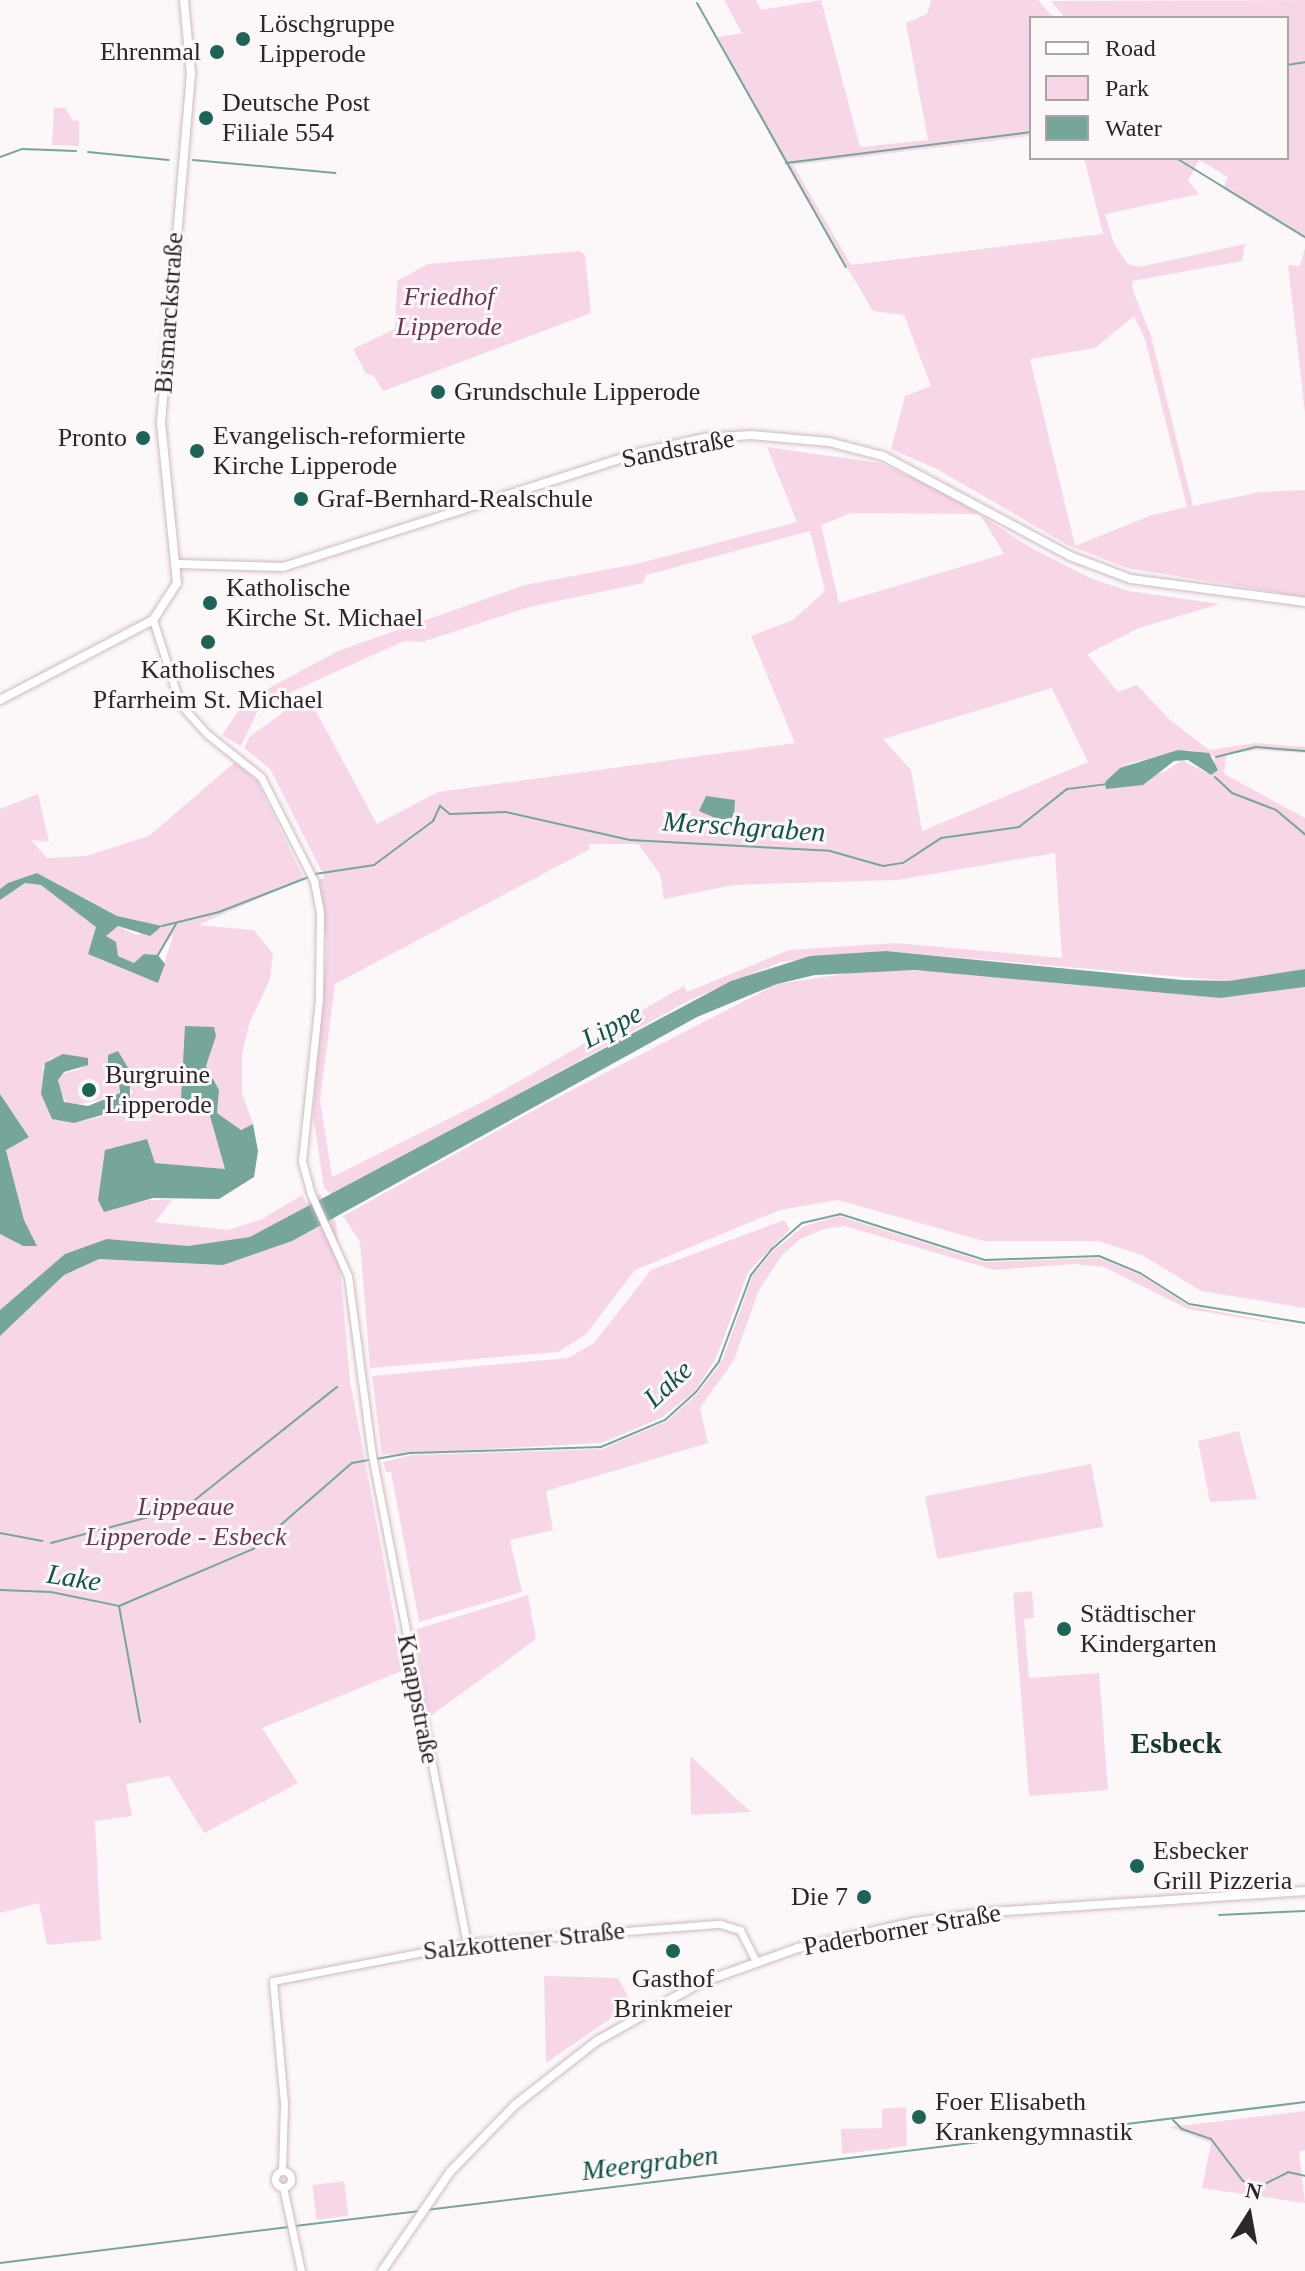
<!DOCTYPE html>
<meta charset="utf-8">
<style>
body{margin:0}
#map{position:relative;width:1305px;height:2271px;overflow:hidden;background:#fcf8fa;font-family:"Times New Roman",serif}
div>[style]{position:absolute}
.green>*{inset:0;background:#f7d7e7;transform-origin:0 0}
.water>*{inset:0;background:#76a69a}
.stream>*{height:2px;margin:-1px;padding:0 1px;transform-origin:1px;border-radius:1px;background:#76a69a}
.roads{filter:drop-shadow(0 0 2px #ceb9c3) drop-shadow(0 0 2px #ceb9c3)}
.tertiary>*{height:7px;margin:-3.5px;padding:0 3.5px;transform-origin:3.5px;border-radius:3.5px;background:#fff}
.tertiary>.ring{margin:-3.5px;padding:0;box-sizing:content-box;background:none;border:7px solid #fff;border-radius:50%}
.secondary>*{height:8px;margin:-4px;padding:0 4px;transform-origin:4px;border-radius:4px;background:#fff}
.dots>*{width:22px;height:22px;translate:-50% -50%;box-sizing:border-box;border:4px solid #fcf8fa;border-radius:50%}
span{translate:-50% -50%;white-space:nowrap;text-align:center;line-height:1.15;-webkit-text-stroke:6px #fcf8fa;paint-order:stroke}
.poi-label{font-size:26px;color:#2d2529}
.left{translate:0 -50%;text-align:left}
.right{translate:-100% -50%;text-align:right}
.park-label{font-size:26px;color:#693552;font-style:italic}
.street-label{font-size:26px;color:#2d2529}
.water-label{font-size:28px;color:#115448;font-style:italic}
.quarter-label{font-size:30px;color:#15352f;font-weight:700}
.legend{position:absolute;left:1029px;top:16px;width:260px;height:144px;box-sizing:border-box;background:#fcf8fa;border:2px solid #a9a4a6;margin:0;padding:10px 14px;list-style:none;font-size:24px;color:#2d2529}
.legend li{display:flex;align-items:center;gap:16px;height:40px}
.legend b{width:40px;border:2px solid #a9a4a6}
.north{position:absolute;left:1209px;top:2175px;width:80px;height:80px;-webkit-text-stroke:6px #fcf8fa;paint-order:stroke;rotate:11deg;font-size:22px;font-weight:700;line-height:32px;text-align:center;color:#2d2529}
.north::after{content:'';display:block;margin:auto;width:28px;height:36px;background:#2d2529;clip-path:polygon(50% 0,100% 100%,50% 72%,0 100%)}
</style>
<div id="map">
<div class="green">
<div style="clip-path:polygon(evenodd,724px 0,756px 0,761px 10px,821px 0,860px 147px,928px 140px,906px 23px,927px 14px,931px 0,1038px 0,1054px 18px,1031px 18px,1031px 136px,793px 165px,851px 265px,1103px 234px,1084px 158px,1287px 158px,1287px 18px,1065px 18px,1051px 1px,1305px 0,1305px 239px,1223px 189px,1228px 177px,1199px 160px,1188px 181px,1199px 194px,1105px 214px,1114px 244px,1128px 264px,1139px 267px,1245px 244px,1242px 261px,1132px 281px,1133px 291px,1151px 336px,1193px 506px,1260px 492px,1305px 490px,1305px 597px,1127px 568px,1066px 544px,937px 469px,891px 449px,905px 396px,931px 386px,904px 315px,873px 311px,785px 163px,718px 37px,742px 33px,724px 0,1134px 316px,1145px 339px,1187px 507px,1152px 515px,1075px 546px,1030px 359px,1095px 348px,1134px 316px)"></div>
<div style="clip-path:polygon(54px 108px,65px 108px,73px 121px,79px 120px,79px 146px,52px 145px)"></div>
<div style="clip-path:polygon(1305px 248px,1305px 413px,1288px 265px,1300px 266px)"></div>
<div style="clip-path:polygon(580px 251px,585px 255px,591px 313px,383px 391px,373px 375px,366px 374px,353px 349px,395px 329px,397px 281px,428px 264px)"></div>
<div style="clip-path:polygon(evenodd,767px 447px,880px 463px,948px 494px,1028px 546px,1090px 578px,1129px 591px,1220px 604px,1139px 628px,1087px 654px,1118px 692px,1137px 685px,1169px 719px,1209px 750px,1256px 743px,1305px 747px,1305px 753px,1257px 750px,1226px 755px,1224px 774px,1305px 818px,1305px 969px,1228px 981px,886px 951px,781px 962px,690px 1000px,333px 1196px,324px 1188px,313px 1115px,327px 945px,319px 880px,325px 878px,270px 769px,244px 748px,249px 737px,307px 695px,377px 824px,438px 792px,795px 743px,751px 636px,793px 620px,825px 591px,810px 531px,646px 575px,643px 583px,529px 607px,422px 642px,404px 641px,260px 706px,241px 746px,222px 735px,245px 701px,338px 651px,525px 585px,636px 564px,797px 522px,767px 447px,851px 513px,980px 514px,1004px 554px,839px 603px,821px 525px,851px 513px,767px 447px,1052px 688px,1088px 762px,922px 831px,911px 770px,883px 739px,1052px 688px,767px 447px,1190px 750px,1215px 757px,1211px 775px,1182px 760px,1164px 772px,1105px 782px,1130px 763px,1190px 750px,767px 447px,589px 844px,638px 844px,660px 874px,664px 899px,733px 885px,897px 880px,1055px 853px,1062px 958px,896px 943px,789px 950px,687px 992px,684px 986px,488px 1099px,332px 1177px,320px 1100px,335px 984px,590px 849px,589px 844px)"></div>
<div style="clip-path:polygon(evenodd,235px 762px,257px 781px,304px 879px,198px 925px,254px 930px,273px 954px,270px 979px,249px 1024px,242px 1055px,242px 1093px,253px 1124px,241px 1130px,217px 1113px,219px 1090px,206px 1066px,216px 1036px,186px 1026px,225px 1169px,154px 1163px,146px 1140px,105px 1150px,104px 1212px,134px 1201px,173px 1199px,155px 1222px,228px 1230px,262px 1219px,302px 1195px,306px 1203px,320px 1194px,336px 1222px,350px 1381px,404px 1670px,262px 1728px,298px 1783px,204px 1833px,169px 1776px,126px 1784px,132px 1816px,95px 1821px,101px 1940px,47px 1945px,39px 1903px,0 1913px,0 1234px,22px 1246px,37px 1246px,24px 1220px,6px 1149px,29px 1136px,0 1094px,0 900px,25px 883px,42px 885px,97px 927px,88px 954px,158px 982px,174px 933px,158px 955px,144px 954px,134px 963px,118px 956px,106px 936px,109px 929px,118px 926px,136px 935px,161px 926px,117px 916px,37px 873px,0 889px,0 809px,38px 794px,49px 842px,31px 840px,47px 858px,86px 856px,149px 836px,235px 762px,51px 1058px,89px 1061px,80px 1069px,59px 1075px,59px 1090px,68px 1106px,117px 1097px,121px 1088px,115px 1066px,133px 1092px,117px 1113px,74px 1123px,42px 1068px,51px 1058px)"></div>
<div style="clip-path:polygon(869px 970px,942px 971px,1220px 998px,1305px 987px,1305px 1308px,1201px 1291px,1142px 1255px,1098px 1241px,984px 1241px,838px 1200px,780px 1210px,635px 1270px,586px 1334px,558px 1352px,370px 1368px,360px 1242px,343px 1216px,547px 1103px,777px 984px)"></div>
<div style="clip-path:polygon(839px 1216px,985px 1262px,1099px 1258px,1139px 1274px,1189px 1306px,1305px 1328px,1188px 1309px,1104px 1267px,1075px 1264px,994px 1270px,845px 1226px,824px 1229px,800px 1239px,782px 1255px,758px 1292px,734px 1360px,700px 1408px,708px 1443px,546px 1491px,553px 1530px,510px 1540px,522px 1592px,419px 1622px,391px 1472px,386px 1472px,383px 1462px,412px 1455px,602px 1449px,667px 1421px,698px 1393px,722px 1361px,753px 1275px,773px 1251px,804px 1226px)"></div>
<div style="clip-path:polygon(784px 1220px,790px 1229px,748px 1272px,716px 1358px,695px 1391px,661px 1418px,601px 1443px,382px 1455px,372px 1376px,568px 1358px,594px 1343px,651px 1270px)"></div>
<div style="clip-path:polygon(1239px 1431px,1257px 1499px,1210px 1502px,1198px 1441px)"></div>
<div style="left:1091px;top:1464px;width:64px;height:169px;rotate:79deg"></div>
<div style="clip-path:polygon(1032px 1591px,1034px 1618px,1024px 1619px,1029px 1678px,1099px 1673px,1108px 1790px,1029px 1796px,1013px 1593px)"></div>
<div style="clip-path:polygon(528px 1595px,536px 1639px,429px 1717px,414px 1630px)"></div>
<div style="clip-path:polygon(690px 1756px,751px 1812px,691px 1815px)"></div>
<div style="clip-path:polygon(544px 1976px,618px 1978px,632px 2004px,546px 2063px)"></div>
<div style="clip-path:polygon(906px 2107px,907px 2146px,842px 2154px,841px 2129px,882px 2128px,882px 2109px)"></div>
<div style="clip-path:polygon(1305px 2111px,1305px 2150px,1299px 2152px,1305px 2203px,1202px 2188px,1211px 2143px,1170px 2127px)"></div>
<div style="left:344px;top:2181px;width:35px;height:32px;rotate:83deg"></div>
</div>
<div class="water">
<div style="clip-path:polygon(1178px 750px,1209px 753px,1218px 770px,1211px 775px,1188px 760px,1174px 761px,1143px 785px,1106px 789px,1105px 782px,1120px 768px)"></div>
<div style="clip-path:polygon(706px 796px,735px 800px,734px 817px,720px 820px,699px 811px)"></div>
<div style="clip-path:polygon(37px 873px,117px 916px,162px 926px,150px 936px,118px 926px,106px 936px,116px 942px,118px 956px,134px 963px,144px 954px,158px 955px,165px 964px,158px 983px,88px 954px,96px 927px,41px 885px,25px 883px,0 900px,0 889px,8px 883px)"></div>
<div style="clip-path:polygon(886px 951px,1182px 980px,1228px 981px,1305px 969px,1305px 987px,1220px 998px,915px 970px,815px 975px,777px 984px,697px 1017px,292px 1241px,223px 1265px,99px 1259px,64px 1275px,0 1336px,0 1310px,65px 1254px,107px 1239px,188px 1246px,250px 1237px,731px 981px,810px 956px)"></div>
<div style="clip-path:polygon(185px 1026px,214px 1027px,216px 1036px,206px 1066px,219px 1090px,217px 1113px,241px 1130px,253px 1124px,258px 1151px,254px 1177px,219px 1199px,153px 1198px,104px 1212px,98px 1200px,105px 1150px,147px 1139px,155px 1163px,225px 1169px,206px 1102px,181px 1099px)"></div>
<div style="clip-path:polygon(118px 1051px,130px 1071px,130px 1107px,74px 1123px,52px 1119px,41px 1094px,45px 1063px,63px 1054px,88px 1058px,88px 1065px,64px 1072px,58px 1080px,64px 1102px,88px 1106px,120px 1093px,118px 1071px,108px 1063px,108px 1055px)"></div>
<div style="clip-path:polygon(0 1094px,29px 1137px,6px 1150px,24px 1220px,37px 1246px,23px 1246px,0 1234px)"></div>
</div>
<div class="stream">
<div style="left:697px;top:3px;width:303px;rotate:60.6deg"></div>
<div style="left:1287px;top:65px;width:18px;rotate:-9deg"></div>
<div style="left:88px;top:152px;width:81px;rotate:5.6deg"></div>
<div style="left:0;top:157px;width:23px;rotate:-20deg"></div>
<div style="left:22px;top:149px;width:54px;rotate:2.1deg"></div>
<div style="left:1176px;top:158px;width:151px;rotate:31.5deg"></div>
<div style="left:193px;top:160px;width:143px;rotate:5.2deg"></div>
<div style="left:786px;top:163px;width:247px;rotate:-7.2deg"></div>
<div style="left:1216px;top:757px;width:41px;rotate:-14deg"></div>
<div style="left:1256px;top:747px;width:49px;rotate:4.7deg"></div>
<div style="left:1215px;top:777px;width:23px;rotate:43deg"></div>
<div style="left:1232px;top:793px;width:47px;rotate:21.1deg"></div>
<div style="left:1276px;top:810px;width:38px;rotate:40deg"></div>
<div style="left:315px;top:874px;width:60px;rotate:-8.7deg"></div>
<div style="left:374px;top:865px;width:74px;rotate:-36.7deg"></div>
<div style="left:433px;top:821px;width:17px;rotate:-65deg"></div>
<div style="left:440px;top:806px;width:13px;rotate:39deg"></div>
<div style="left:450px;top:814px;width:56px;rotate:-2deg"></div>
<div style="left:506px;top:812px;width:127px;rotate:12.7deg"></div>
<div style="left:630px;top:840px;width:200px;rotate:3.1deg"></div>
<div style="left:830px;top:851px;width:55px;rotate:15.8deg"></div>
<div style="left:883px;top:866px;width:20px;rotate:-9deg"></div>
<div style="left:903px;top:863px;width:45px;rotate:-33.3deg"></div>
<div style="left:941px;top:838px;width:79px;rotate:-8deg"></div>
<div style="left:1019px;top:827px;width:61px;rotate:-38.4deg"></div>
<div style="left:1067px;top:789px;width:38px;rotate:-7deg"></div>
<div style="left:162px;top:926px;width:59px;rotate:-13.8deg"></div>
<div style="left:219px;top:912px;width:97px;rotate:-21.3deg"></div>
<div style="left:158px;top:955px;width:36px;rotate:-60deg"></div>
<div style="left:376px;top:1459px;width:36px;rotate:-10deg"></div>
<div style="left:411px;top:1453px;width:190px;rotate:-1.8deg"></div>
<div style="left:601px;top:1447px;width:69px;rotate:-22.9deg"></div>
<div style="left:665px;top:1420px;width:42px;rotate:-42.1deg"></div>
<div style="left:696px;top:1392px;width:39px;rotate:-53deg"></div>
<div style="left:719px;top:1361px;width:92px;rotate:-69.6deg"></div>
<div style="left:751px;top:1275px;width:32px;rotate:-51deg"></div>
<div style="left:771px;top:1250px;width:41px;rotate:-41.1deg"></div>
<div style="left:802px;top:1223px;width:39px;rotate:-13deg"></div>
<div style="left:840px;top:1214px;width:152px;rotate:17.6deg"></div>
<div style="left:985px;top:1260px;width:114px;rotate:-2deg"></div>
<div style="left:1099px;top:1256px;width:44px;rotate:22.5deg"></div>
<div style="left:1140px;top:1273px;width:58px;rotate:32.3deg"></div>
<div style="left:1189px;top:1304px;width:118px;rotate:9.3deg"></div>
<div style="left:0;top:1533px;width:43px;rotate:10.8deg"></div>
<div style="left:51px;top:1543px;width:140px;rotate:-14.9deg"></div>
<div style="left:186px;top:1507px;width:193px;rotate:-38.5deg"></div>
<div style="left:0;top:1590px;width:51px;rotate:2.2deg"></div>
<div style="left:51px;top:1592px;width:69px;rotate:11.6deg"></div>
<div style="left:119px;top:1606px;width:146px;rotate:-23deg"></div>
<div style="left:253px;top:1549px;width:131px;rotate:-41deg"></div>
<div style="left:352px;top:1463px;width:17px;rotate:-10deg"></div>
<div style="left:119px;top:1606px;width:118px;rotate:79.7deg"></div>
<div style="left:1219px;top:1915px;width:86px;rotate:-2.7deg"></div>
<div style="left:1173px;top:2120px;width:13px;rotate:45deg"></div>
<div style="left:1182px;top:2129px;width:31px;rotate:19deg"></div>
<div style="left:1211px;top:2139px;width:53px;rotate:52.7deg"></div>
<div style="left:1243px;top:2181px;width:20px;rotate:11deg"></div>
<div style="left:1263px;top:2185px;width:28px;rotate:-27deg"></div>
<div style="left:1288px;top:2172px;width:17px;rotate:13deg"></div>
<div style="left:426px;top:2210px;width:886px;rotate:-7deg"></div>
<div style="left:295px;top:2226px;width:126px;rotate:-6.8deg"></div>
<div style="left:0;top:2263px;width:291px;rotate:-7.1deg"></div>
</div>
<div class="roads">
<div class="tertiary">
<div style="left:153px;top:620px;width:88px;rotate:72.2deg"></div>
<div style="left:180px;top:704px;width:40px;rotate:48deg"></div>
<div style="left:207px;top:734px;width:69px;rotate:38.5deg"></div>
<div style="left:261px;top:777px;width:117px;rotate:63deg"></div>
<div style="left:314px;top:881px;width:32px;rotate:79deg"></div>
<div style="left:320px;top:912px;width:87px;rotate:90.7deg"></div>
<div style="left:319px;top:999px;width:163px;rotate:96deg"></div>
<div style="left:302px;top:1161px;width:34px;rotate:75deg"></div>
<div style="left:311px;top:1194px;width:90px;rotate:65.7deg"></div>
<div style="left:348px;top:1276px;width:181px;rotate:82.4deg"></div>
<div style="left:372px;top:1455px;width:497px;rotate:79deg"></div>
<div class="ring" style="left:275px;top:2171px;width:9px;height:9px"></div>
<div style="left:282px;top:2171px;width:68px;rotate:-88.3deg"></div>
<div style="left:284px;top:2103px;width:122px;rotate:-95.2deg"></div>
<div style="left:273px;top:1981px;width:202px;rotate:-10.9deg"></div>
<div style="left:471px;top:1943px;width:250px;rotate:-4.4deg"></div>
<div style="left:720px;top:1924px;width:21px;rotate:17deg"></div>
<div style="left:740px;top:1930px;width:35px;rotate:63deg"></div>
<div style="left:283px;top:2187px;width:86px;rotate:77.9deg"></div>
</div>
<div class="secondary">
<div style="left:178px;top:564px;width:105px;rotate:1.6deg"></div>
<div style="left:283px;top:567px;width:374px;rotate:-17.8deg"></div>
<div style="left:639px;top:453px;width:67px;rotate:-13deg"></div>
<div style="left:704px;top:438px;width:47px;rotate:-3.7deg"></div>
<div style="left:751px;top:435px;width:78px;rotate:5.1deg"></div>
<div style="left:829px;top:442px;width:56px;rotate:14.5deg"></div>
<div style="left:883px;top:456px;width:212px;rotate:28.1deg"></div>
<div style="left:1070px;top:556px;width:65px;rotate:20.7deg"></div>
<div style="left:1131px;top:579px;width:176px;rotate:7.5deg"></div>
<div style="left:0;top:700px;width:173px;rotate:-27.6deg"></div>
<div style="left:153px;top:620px;width:44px;rotate:-57deg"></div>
<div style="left:177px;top:583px;width:161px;rotate:-95.7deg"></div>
<div style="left:161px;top:423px;width:350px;rotate:-85.1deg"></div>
<div style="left:191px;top:74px;width:74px;rotate:-95.4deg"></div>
<div style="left:382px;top:2271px;width:120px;rotate:-55.5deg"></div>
<div style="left:450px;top:2172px;width:93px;rotate:-45.9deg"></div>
<div style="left:515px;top:2105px;width:104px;rotate:-38deg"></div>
<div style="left:597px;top:2041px;width:118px;rotate:-29.4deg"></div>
<div style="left:700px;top:1983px;width:104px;rotate:-19.7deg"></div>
<div style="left:798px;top:1948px;width:120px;rotate:-12.5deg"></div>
<div style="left:915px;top:1922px;width:77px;rotate:-7.5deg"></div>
<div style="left:991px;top:1912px;width:315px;rotate:-3.8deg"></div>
</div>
</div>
<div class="dots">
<div style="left:243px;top:39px;background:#1d6457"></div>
<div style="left:217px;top:52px;background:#1d6457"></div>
<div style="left:206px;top:118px;background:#1d6457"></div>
<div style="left:438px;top:392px;background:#1d6457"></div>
<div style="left:143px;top:438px;background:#1d6457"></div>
<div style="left:197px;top:451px;background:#1d6457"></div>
<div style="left:301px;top:499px;background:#1d6457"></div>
<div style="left:210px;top:603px;background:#1d6457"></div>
<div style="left:208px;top:642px;background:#1d6457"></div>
<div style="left:89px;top:1090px;background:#1d6457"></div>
<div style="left:1064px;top:1629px;background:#1d6457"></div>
<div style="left:1137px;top:1866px;background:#1d6457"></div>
<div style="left:864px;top:1897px;background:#1d6457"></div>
<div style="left:673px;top:1951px;background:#1d6457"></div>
<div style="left:919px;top:2117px;background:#1d6457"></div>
</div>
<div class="poi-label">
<span class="left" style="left:259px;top:39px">Löschgruppe<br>Lipperode</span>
<span class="right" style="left:201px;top:52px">Ehrenmal</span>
<span class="left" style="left:222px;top:118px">Deutsche Post<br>Filiale 554</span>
<span class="left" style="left:454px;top:392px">Grundschule Lipperode</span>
<span class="left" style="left:213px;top:451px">Evangelisch-reformierte<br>Kirche Lipperode</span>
<span class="right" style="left:127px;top:438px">Pronto</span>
<span class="left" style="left:317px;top:499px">Graf-Bernhard-Realschule</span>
<span class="left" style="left:226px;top:603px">Katholische<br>Kirche St. Michael</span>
<span style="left:208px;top:685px">Katholisches<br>Pfarrheim St. Michael</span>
<span class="left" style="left:105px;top:1090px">Burgruine<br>Lipperode</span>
<span class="left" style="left:1080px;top:1629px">Städtischer<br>Kindergarten</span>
<span class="left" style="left:1153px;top:1866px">Esbecker<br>Grill Pizzeria</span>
<span class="right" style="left:848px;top:1897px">Die 7</span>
<span style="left:673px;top:1994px">Gasthof<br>Brinkmeier</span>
<span class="left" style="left:935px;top:2117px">Foer Elisabeth<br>Krankengymnastik</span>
</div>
<div class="park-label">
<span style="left:449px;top:312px">Friedhof<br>Lipperode</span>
<span style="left:186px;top:1522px">Lippeaue<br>Lipperode - Esbeck</span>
</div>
<div class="street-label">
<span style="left:169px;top:313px;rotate:-86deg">Bismarckstraße</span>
<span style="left:678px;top:449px;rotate:-11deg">Sandstraße</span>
<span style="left:418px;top:1699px;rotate:79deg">Knappstraße</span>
<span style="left:902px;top:1930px;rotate:-10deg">Paderborner Straße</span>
<span style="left:524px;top:1941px;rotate:-6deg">Salzkottener Straße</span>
</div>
<div class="water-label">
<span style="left:744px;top:827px;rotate:4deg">Merschgraben</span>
<span style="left:612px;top:1026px;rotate:-28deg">Lippe</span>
<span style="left:668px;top:1384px;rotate:-43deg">Lake</span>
<span style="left:74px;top:1578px;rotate:9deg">Lake</span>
<span style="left:650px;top:2163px;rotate:-7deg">Meergraben</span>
</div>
<div class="quarter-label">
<span style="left:1176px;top:1743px">Esbeck</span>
</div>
<ul class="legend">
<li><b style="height:10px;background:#fff"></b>Road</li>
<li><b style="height:22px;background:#f7d7e7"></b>Park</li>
<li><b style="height:22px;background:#76a69a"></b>Water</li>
</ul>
<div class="north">N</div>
</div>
